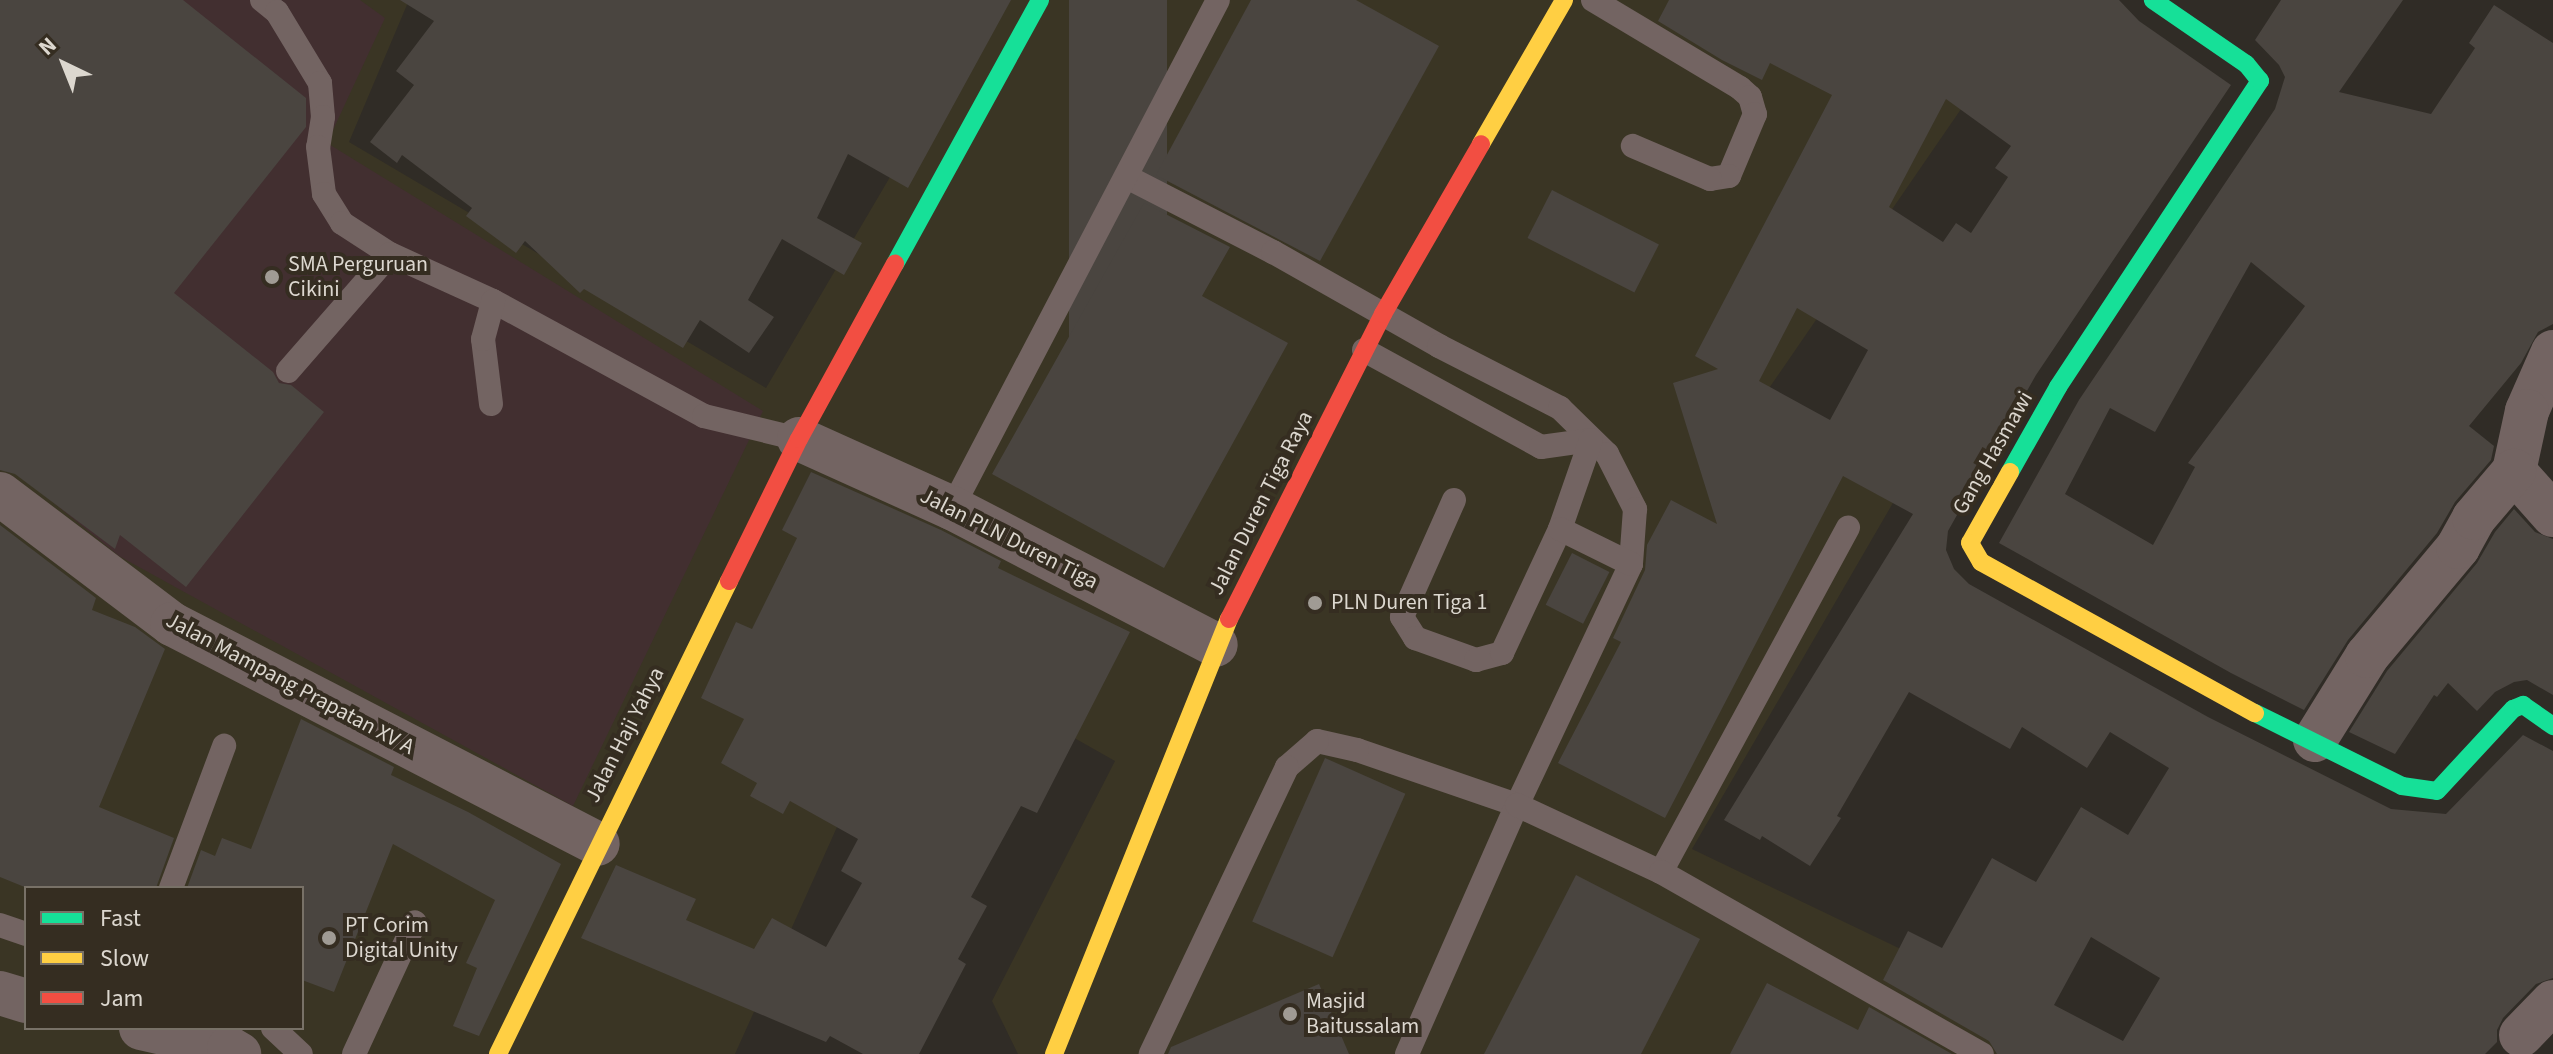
<!DOCTYPE html>
<style>
body{margin:0}
#map{position:relative;width:2553px;height:1054px;overflow:hidden;background:#302c26;font-family:"Source Sans 3",sans-serif}
div>[style]{position:absolute}
.commercial>*{inset:0;background:#3a3524}
.education>*{inset:0;background:#422f30}
.building>*{inset:0;background:#4a4540;transform-origin:0 0}
.lane>*{height:24px;margin:-12px;padding:0 12px;transform-origin:12px;border-radius:12px;background:#736462}
.street>*{height:44px;margin:-22px;padding:0 22px;transform-origin:22px;border-radius:22px;background:#736462}
.fast>*{height:18px;margin:-9px;padding:0 9px;transform-origin:9px;border-radius:9px;background:#16e098}
.slow>*{height:18px;margin:-9px;padding:0 9px;transform-origin:9px;border-radius:9px;background:#ffcf43}
.jam>*{height:18px;margin:-9px;padding:0 9px;transform-origin:9px;border-radius:9px;background:#f24e42}
.dots>*{width:22px;height:22px;translate:-50% -50%;box-sizing:border-box;border:4px solid #352d21;border-radius:50%}
span{translate:-50% -50%;white-space:nowrap;text-align:center;line-height:1.15;-webkit-text-stroke:8px #352d21;paint-order:stroke}
.poi-label{font-size:22px;color:#dcd7cf}
.left{translate:0 -50%;text-align:left}
.street-label{font-size:22px;color:#dcd7cf}
.legend{position:absolute;left:24px;top:886px;width:280px;height:144px;box-sizing:border-box;background:#352d21;border:2px solid #787167;margin:0;padding:10px 14px;list-style:none;font-size:24px;color:#dcd7cf}
.legend li{display:flex;align-items:center;gap:16px;height:40px}
.legend b{width:40px;border:2px solid #787167}
.north{position:absolute;left:24px;top:24px;width:80px;height:80px;-webkit-text-stroke:6px #352d21;paint-order:stroke;rotate:317deg;font-size:22px;font-weight:700;line-height:32px;text-align:center;color:#dcd7cf}
.north::after{content:'';display:block;margin:auto;width:28px;height:36px;background:#dcd7cf;clip-path:polygon(50% 0,100% 100%,50% 72%,0 100%)}
</style>
<div id="map">
<div class="commercial">
<div style="clip-path:polygon(evenodd,0 0,409px 0,349px 142px,766px 388px,994px 0,2036px 0,1752px 413px,1897px 496px,1692px 849px,2120px 1054px,1018px 1054px,992px 1001px,1115px 761px,917px 649px,735px 1054px,0 1054px,0 0,26px 888px,302px 888px,302px 1028px,26px 1028px,26px 888px)"></div>
</div>
<div class="education">
<div style="clip-path:polygon(0 0,360px 0,385px 18px,327px 143px,763px 411px,573px 806px,119px 556px,0 459px)"></div>
</div>
<div class="building">
<div style="clip-path:polygon(0 0,183px 0,306px 98px,306px 127px,174px 293px,273px 372px,279px 383px,291px 385px,324px 412px,186px 587px,120px 535px,115px 549px,15px 474px,0 470px)"></div>
<div style="clip-path:polygon(400px 0,1011px 0,908px 188px,848px 154px,817px 218px,862px 243px,844px 275px,782px 239px,748px 300px,774px 317px,749px 353px,700px 320px,683px 348px,584px 289px,580px 293px,525px 241px,516px 253px,466px 216px,472px 208px,402px 155px,397px 163px,370px 142px,414px 85px,396px 71px,434px 21px)"></div>
<div style="left:1069px;top:0;width:98px;height:459px"></div>
<div style="clip-path:polygon(1251px 0,1356px 0,1439px 46px,1320px 261px,1156px 175px)"></div>
<div style="clip-path:polygon(evenodd,1669px 0,2119px 0,2139px 21px,2231px 85px,2036px 375px,1948px 531px,1946px 550px,1954px 569px,1969px 584px,2208px 717px,2391px 809px,2446px 814px,2523px 735px,2553px 751px,2553px 978px,2536px 984px,2503px 1018px,2497px 1030px,2497px 1042px,2485px 1054px,1997px 1054px,1989px 1041px,1883px 980px,1908px 931px,1942px 948px,1992px 858px,2036px 882px,2081px 807px,2128px 835px,2169px 768px,2110px 732px,2087px 768px,2022px 727px,2010px 749px,1909px 692px,1837px 816px,1841px 818px,1810px 866px,1762px 836px,1760px 840px,1724px 820px,1913px 514px,1843px 476px,1665px 818px,1558px 763px,1621px 642px,1613px 638px,1645px 570px,1647px 545px,1671px 500px,1717px 524px,1673px 383px,1718px 369px,1695px 356px,1832px 95px,1770px 63px,1762px 80px,1722px 60px,1658px 21px,1669px 0,1946px 99px,2011px 146px,1995px 168px,2008px 177px,1971px 233px,1956px 223px,1943px 242px,1889px 207px,1946px 99px,1669px 0,1797px 308px,1868px 350px,1830px 420px,1759px 381px,1797px 308px,1669px 0,2091px 937px,2160px 978px,2123px 1041px,2054px 1005px,2091px 937px)"></div>
<div style="clip-path:polygon(evenodd,2281px 0,2403px 0,2339px 92px,2431px 114px,2475px 48px,2469px 43px,2494px 5px,2553px 43px,2553px 324px,2538px 332px,2521px 363px,2469px 426px,2494px 446px,2491px 460px,2455px 502px,2437px 533px,2348px 640px,2304px 710px,2231px 673px,1999px 543px,2079px 400px,2275px 109px,2285px 77px,2279px 65px,2255px 40px,2281px 0,2251px 262px,2305px 306px,2188px 463px,2195px 467px,2153px 545px,2065px 494px,2110px 408px,2155px 432px,2251px 262px)"></div>
<div style="left:1552px;top:190px;width:120px;height:54px;rotate:27deg"></div>
<div style="clip-path:polygon(1144px 203px,1230px 247px,1202px 296px,1288px 343px,1164px 568px,992px 474px)"></div>
<div style="clip-path:polygon(811px 472px,941px 530px,1001px 561px,998px 568px,1130px 632px,1037px 813px,1021px 806px,971px 897px,987px 906px,958px 959px,966px 964px,919px 1054px,863px 1054px,830px 1036px,826px 1042px,581px 938px,616px 865px,696px 899px,686px 920px,754px 949px,772px 918px,826px 947px,862px 883px,841px 871px,858px 839px,790px 801px,783px 814px,750px 796px,757px 783px,721px 763px,744px 719px,701px 698px,736px 622px,752px 629px,797px 538px,782px 530px)"></div>
<div style="clip-path:polygon(2514px 509px,2535px 532px,2553px 539px,2553px 695px,2527px 680px,2514px 682px,2495px 692px,2477px 711px,2448px 683px,2437px 697px,2434px 695px,2395px 754px,2349px 732px,2387px 671px,2477px 563px,2495px 532px)"></div>
<div style="clip-path:polygon(0 525px,96px 598px,92px 610px,135px 627px,165px 649px,99px 807px,174px 838px,156px 888px,27px 888px,0 877px)"></div>
<div style="left:1572px;top:553px;width:42px;height:58px;rotate:27deg"></div>
<div style="clip-path:polygon(301px 719px,394px 767px,391px 775px,468px 812px,561px 864px,479px 1036px,453px 1026px,477px 968px,466px 963px,495px 900px,393px 844px,334px 992px,302px 980px,302px 888px,187px 888px,201px 850px,215px 856px,222px 838px,251px 849px)"></div>
<div style="left:1325px;top:758px;width:88px;height:179px;rotate:24deg"></div>
<div style="clip-path:polygon(1576px 875px,1700px 939px,1641px 1054px,1484px 1054px)"></div>
<div style="clip-path:polygon(1767px 983px,1858px 1030px,1869px 1007px,1952px 1054px,1730px 1054px)"></div>
<div style="clip-path:polygon(1319px 984px,1349px 1054px,1168px 1054px,1171px 1047px)"></div>
</div>
<div class="lane">
<div style="left:262px;top:0;width:19px;rotate:39deg"></div>
<div style="left:277px;top:12px;width:83px;rotate:58.8deg"></div>
<div style="left:320px;top:83px;width:34px;rotate:85deg"></div>
<div style="left:323px;top:117px;width:30px;rotate:99deg"></div>
<div style="left:318px;top:147px;width:47px;rotate:82.7deg"></div>
<div style="left:324px;top:194px;width:34px;rotate:58deg"></div>
<div style="left:342px;top:223px;width:57px;rotate:32.9deg"></div>
<div style="left:1593px;top:0;width:171px;rotate:30.9deg"></div>
<div style="left:1740px;top:88px;width:13px;rotate:42deg"></div>
<div style="left:1750px;top:97px;width:18px;rotate:74deg"></div>
<div style="left:1755px;top:114px;width:67px;rotate:112.8deg"></div>
<div style="left:1729px;top:176px;width:19px;rotate:171deg"></div>
<div style="left:1710px;top:179px;width:84px;rotate:-156.8deg"></div>
<div style="left:1127px;top:177px;width:164px;rotate:27.2deg"></div>
<div style="left:1273px;top:252px;width:191px;rotate:29.5deg"></div>
<div style="left:1439px;top:346px;width:136px;rotate:27.1deg"></div>
<div style="left:1560px;top:408px;width:66px;rotate:44.4deg"></div>
<div style="left:1607px;top:454px;width:62px;rotate:63deg"></div>
<div style="left:1635px;top:509px;width:55px;rotate:94.2deg"></div>
<div style="left:1631px;top:564px;width:267px;rotate:115.3deg"></div>
<div style="left:1517px;top:805px;width:169px;rotate:-161deg"></div>
<div style="left:1357px;top:750px;width:41px;rotate:-167.3deg"></div>
<div style="left:1317px;top:741px;width:40px;rotate:139deg"></div>
<div style="left:1287px;top:767px;width:318px;rotate:115.4deg"></div>
<div style="left:1364px;top:350px;width:202px;rotate:28.7deg"></div>
<div style="left:1541px;top:447px;width:50px;rotate:-8deg"></div>
<div style="left:288px;top:371px;width:155px;rotate:-48.9deg"></div>
<div style="left:390px;top:254px;width:113px;rotate:24.5deg"></div>
<div style="left:493px;top:301px;width:240px;rotate:28.6deg"></div>
<div style="left:704px;top:416px;width:98px;rotate:13.6deg"></div>
<div style="left:491px;top:404px;width:65px;rotate:-97deg"></div>
<div style="left:483px;top:339px;width:39px;rotate:-75deg"></div>
<div style="left:1454px;top:500px;width:128px;rotate:114deg"></div>
<div style="left:1402px;top:617px;width:25px;rotate:58deg"></div>
<div style="left:1415px;top:638px;width:65px;rotate:19.8deg"></div>
<div style="left:1476px;top:660px;width:27px;rotate:-15deg"></div>
<div style="left:1502px;top:653px;width:137px;rotate:-64.9deg"></div>
<div style="left:1560px;top:529px;width:94px;rotate:-70.8deg"></div>
<div style="left:952px;top:508px;width:573px;rotate:-62.36deg"></div>
<div style="left:1560px;top:529px;width:79px;rotate:26.2deg"></div>
<div style="left:1661px;top:872px;width:392px;rotate:-61.5deg"></div>
<div style="left:171px;top:888px;width:152px;rotate:-69.5deg"></div>
<div style="left:0;top:925px;width:28px;rotate:19deg"></div>
<div style="left:273px;top:1028px;width:38px;rotate:43deg"></div>
<div style="left:354px;top:1054px;width:145px;rotate:-65.2deg"></div>
<div style="left:1407px;top:1054px;width:272px;rotate:-66.2deg"></div>
<div style="left:1517px;top:805px;width:159px;rotate:25deg"></div>
<div style="left:1661px;top:872px;width:369px;rotate:29.6deg"></div>
</div>
<div class="street">
<div style="left:2553px;top:352px;width:64px;rotate:113.8deg"></div>
<div style="left:2527px;top:411px;width:61px;rotate:102.2deg"></div>
<div style="left:2514px;top:471px;width:59px;rotate:48.4deg"></div>
<div style="left:799px;top:439px;width:168px;rotate:24.3deg"></div>
<div style="left:952px;top:508px;width:297px;rotate:27.4deg"></div>
<div style="left:0;top:494px;width:216px;rotate:37.1deg"></div>
<div style="left:172px;top:624px;width:479px;rotate:27.3deg"></div>
<div style="left:2315px;top:740px;width:99px;rotate:-58.2deg"></div>
<div style="left:2367px;top:656px;width:142px;rotate:-50.1deg"></div>
<div style="left:2458px;top:547px;width:33px;rotate:-61deg"></div>
<div style="left:2474px;top:518px;width:62px;rotate:-49.6deg"></div>
<div style="left:0;top:993px;width:27px;rotate:17deg"></div>
<div style="left:141px;top:1028px;width:90px;rotate:12.8deg"></div>
<div style="left:229px;top:1048px;width:12px;rotate:31deg"></div>
<div style="left:2521px;top:1035px;width:46px;rotate:-45.9deg"></div>
</div>
<div class="fast">
<div style="left:895px;top:264px;width:301px;rotate:-61.2deg"></div>
<div style="left:2010px;top:472px;width:98px;rotate:-60.5deg"></div>
<div style="left:2058px;top:387px;width:367px;rotate:-56.6deg"></div>
<div style="left:2260px;top:81px;width:22px;rotate:-129deg"></div>
<div style="left:2246px;top:64px;width:113px;rotate:-145.5deg"></div>
<div style="left:2255px;top:713px;width:164px;rotate:26.4deg"></div>
<div style="left:2402px;top:786px;width:35px;rotate:8deg"></div>
<div style="left:2437px;top:791px;width:112px;rotate:-47.2deg"></div>
<div style="left:2513px;top:709px;width:11px;rotate:-22deg"></div>
<div style="left:2523px;top:705px;width:37px;rotate:35deg"></div>
</div>
<div class="slow">
<div style="left:1481px;top:144px;width:166px;rotate:-60deg"></div>
<div style="left:2010px;top:472px;width:81px;rotate:119.4deg"></div>
<div style="left:1970px;top:543px;width:22px;rotate:60deg"></div>
<div style="left:1981px;top:562px;width:313px;rotate:28.9deg"></div>
<div style="left:498px;top:1054px;width:526px;rotate:-63.97deg"></div>
<div style="left:1054px;top:1054px;width:469px;rotate:-68.1deg"></div>
</div>
<div class="jam">
<div style="left:729px;top:581px;width:158px;rotate:-63.8deg"></div>
<div style="left:799px;top:439px;width:200px;rotate:-61.3deg"></div>
<div style="left:1229px;top:619px;width:342px;rotate:-63.2deg"></div>
<div style="left:1383px;top:314px;width:196px;rotate:-60deg"></div>
</div>
<div class="dots">
<div style="left:272px;top:277px;background:#a09b94"></div>
<div style="left:1315px;top:603px;background:#a09b94"></div>
<div style="left:329px;top:938px;background:#a09b94"></div>
<div style="left:1290px;top:1014px;background:#a09b94"></div>
</div>
<div class="poi-label">
<span class="left" style="left:288px;top:277px">SMA Perguruan<br>Cikini</span>
<span class="left" style="left:1331px;top:603px">PLN Duren Tiga 1</span>
<span class="left" style="left:345px;top:938px">PT Corim<br>Digital Unity</span>
<span class="left" style="left:1306px;top:1014px">Masjid<br>Baitussalam</span>
</div>
<div class="street-label">
<span style="left:1993px;top:453px;rotate:-60deg">Gang Hasmawi</span>
<span style="left:1261px;top:503px;rotate:-63deg">Jalan Duren Tiga Raya</span>
<span style="left:1009px;top:539px;rotate:27deg">Jalan PLN Duren Tiga</span>
<span style="left:290px;top:684px;rotate:28deg">Jalan Mampang Prapatan XV A</span>
<span style="left:625px;top:735px;rotate:-63deg">Jalan Haji Yahya</span>
</div>
<ul class="legend">
<li><b style="height:10px;background:#16e098"></b>Fast</li>
<li><b style="height:10px;background:#ffcf43"></b>Slow</li>
<li><b style="height:10px;background:#f24e42"></b>Jam</li>
</ul>
<div class="north">N</div>
</div>
